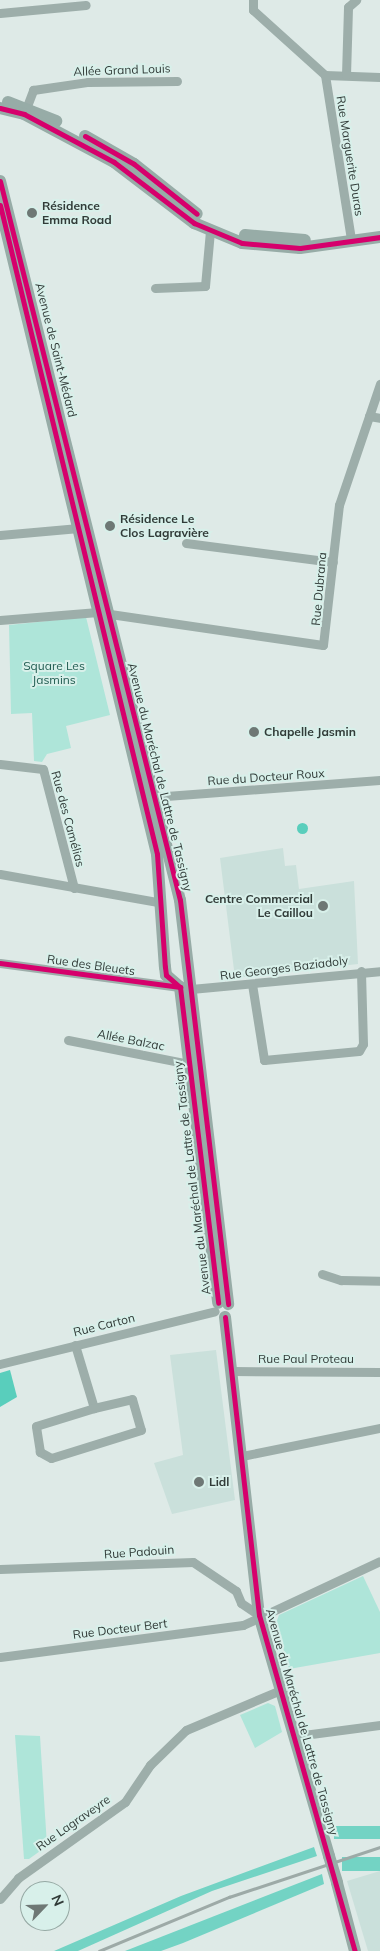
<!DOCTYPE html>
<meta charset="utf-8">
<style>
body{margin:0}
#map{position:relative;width:380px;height:1951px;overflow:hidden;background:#deeae7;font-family:Mulish,sans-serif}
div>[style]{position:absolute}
.built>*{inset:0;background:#cae0db}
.green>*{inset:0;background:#aee5d9}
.forest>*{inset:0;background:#73d3c4;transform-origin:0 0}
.water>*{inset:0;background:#59cebc}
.round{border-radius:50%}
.street>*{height:9px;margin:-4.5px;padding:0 4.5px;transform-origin:4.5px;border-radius:4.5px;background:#9daeaa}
.secondary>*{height:12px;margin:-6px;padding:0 6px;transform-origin:6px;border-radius:6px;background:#97aca7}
.rail>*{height:2.5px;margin:-1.25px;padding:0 1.25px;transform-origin:1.25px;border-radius:1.25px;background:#9daaa7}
.secondary-bridge>*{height:12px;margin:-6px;padding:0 6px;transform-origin:6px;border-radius:6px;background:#97aca7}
.cycleway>*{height:5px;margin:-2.5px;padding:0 2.5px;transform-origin:2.5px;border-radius:2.5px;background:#d6006c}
.dots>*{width:14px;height:14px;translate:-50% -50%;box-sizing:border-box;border:2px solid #d8f0ea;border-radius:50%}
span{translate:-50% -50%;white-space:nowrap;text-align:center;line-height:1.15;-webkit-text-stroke:4px #d8f0ea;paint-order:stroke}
.street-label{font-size:12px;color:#313b38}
.poi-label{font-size:12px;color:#313b38;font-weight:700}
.left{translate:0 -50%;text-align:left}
.right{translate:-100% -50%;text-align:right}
.park-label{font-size:12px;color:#225d52}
.north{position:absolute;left:20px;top:1881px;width:50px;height:50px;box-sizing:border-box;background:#d8f0ea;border:1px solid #95a8a3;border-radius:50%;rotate:66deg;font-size:14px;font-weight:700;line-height:20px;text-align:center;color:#313b38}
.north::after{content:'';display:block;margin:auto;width:18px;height:22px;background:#6e7875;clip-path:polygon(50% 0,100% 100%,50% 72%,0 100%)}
</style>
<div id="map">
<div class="built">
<div style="clip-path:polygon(283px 848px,285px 866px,296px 865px,299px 889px,354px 881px,358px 964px,235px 978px,220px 858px)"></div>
<div style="clip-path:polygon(216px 1350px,235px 1500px,172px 1514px,154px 1463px,183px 1455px,170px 1355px)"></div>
<div style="clip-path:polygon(380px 1871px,380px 1951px,368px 1951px,347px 1881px)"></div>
</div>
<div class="green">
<div style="clip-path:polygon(86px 617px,110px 715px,66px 726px,71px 748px,47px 754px,42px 762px,34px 761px,32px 713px,11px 714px,9px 625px)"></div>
<div style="clip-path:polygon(363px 1576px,380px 1612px,380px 1653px,289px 1669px,276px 1623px,279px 1615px)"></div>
<div style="clip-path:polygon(268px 1703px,275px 1706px,282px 1732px,255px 1748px,240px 1715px)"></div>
<div style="clip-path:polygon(15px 1735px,40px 1736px,47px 1846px,29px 1859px,24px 1859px)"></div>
</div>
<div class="forest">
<div style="left:380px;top:1826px;width:13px;height:46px;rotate:90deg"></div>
<div style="clip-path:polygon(314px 1847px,317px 1856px,212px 1891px,78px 1951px,54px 1951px,181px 1896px)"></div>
<div style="left:380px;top:1857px;width:14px;height:38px;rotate:90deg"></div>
<div style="clip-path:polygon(322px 1874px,324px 1884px,183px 1943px,161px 1951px,125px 1951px)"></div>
</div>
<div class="water">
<div class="round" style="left:296.5px;top:822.5px;width:11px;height:11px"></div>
<div style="clip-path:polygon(10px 1370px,17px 1397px,0 1407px,0 1373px)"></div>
</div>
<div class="street">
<div style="left:253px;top:0;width:10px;rotate:90deg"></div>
<div style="left:253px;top:10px;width:97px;rotate:42.1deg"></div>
<div style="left:0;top:13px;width:86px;rotate:-5.3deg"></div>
<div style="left:325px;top:75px;width:167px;rotate:81deg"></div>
<div style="left:325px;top:75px;width:55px;rotate:2.1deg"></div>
<div style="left:346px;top:75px;width:68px;rotate:-88.3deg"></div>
<div style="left:348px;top:7px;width:11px;rotate:-41deg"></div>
<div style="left:24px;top:114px;width:26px;rotate:-69deg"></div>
<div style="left:33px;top:90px;width:56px;rotate:-8.3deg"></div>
<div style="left:88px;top:82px;width:89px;rotate:-0.6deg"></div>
<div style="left:155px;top:288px;width:50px;rotate:-2.3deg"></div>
<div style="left:205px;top:286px;width:55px;rotate:-84.8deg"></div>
<div style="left:369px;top:416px;width:11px;rotate:10deg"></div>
<div style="left:0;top:535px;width:79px;rotate:-5.1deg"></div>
<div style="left:186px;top:543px;width:148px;rotate:7.4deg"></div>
<div style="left:110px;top:614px;width:215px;rotate:8.3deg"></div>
<div style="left:323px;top:645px;width:141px;rotate:-83.5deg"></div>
<div style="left:339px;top:505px;width:128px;rotate:-71.3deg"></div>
<div style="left:0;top:620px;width:98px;rotate:-4.7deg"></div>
<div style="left:0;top:764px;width:43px;rotate:6.6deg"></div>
<div style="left:43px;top:769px;width:123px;rotate:75.4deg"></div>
<div style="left:153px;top:797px;width:228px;rotate:-4.3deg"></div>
<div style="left:0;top:874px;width:159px;rotate:10.1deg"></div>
<div style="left:0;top:963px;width:181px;rotate:7.6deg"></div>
<div style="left:252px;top:984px;width:77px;rotate:81deg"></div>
<div style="left:264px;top:1060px;width:95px;rotate:-5.4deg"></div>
<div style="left:359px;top:1051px;width:8px;rotate:-60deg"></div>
<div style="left:363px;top:1044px;width:73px;rotate:-91.6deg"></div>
<div style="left:191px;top:989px;width:190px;rotate:-5.4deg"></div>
<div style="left:68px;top:1040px;width:123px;rotate:11.2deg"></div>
<div style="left:322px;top:1274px;width:20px;rotate:18deg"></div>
<div style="left:341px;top:1280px;width:39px;rotate:1deg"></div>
<div style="left:75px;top:1345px;width:66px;rotate:73.2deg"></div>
<div style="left:94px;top:1408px;width:39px;rotate:-13deg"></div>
<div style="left:132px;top:1399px;width:32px;rotate:74deg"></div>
<div style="left:141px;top:1430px;width:94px;rotate:162.7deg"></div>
<div style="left:51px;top:1458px;width:13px;rotate:-151deg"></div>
<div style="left:40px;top:1452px;width:26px;rotate:-99deg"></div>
<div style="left:36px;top:1426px;width:61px;rotate:-17.2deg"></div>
<div style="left:0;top:1364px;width:221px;rotate:-13.8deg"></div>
<div style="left:232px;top:1371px;width:148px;rotate:0.4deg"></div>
<div style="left:242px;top:1456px;width:141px;rotate:-11.5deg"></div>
<div style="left:0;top:1569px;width:193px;rotate:-2.1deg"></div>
<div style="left:193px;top:1562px;width:52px;rotate:34deg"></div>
<div style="left:236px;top:1591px;width:13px;rotate:67deg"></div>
<div style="left:241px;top:1603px;width:22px;rotate:34deg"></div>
<div style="left:0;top:1657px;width:245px;rotate:-7.5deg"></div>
<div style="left:243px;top:1625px;width:151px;rotate:-25deg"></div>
<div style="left:296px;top:1736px;width:85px;rotate:-7.5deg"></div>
<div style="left:0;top:1899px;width:28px;rotate:-49deg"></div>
<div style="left:18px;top:1878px;width:131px;rotate:-35.4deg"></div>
<div style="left:125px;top:1802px;width:45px;rotate:-56deg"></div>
<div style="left:150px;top:1765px;width:50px;rotate:-44.2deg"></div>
<div style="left:186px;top:1730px;width:105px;rotate:-22.9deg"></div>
</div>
<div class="secondary">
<div style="left:8px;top:102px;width:52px;rotate:21.6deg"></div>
<div style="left:0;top:108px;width:25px;rotate:14deg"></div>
<div style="left:24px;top:114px;width:102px;rotate:28.1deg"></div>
<div style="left:114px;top:162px;width:101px;rotate:37.3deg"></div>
<div style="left:194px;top:223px;width:52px;rotate:22.6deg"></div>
<div style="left:242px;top:243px;width:58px;rotate:4.9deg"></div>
<div style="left:300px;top:248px;width:81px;rotate:-7.8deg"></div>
<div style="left:85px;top:136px;width:56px;rotate:29.7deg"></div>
<div style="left:134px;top:164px;width:80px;rotate:38.4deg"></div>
<div style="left:0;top:181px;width:741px;rotate:75.95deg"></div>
<div style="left:180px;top:900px;width:407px;rotate:83.2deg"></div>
<div style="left:0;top:205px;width:668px;rotate:76.4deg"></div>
<div style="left:157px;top:854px;width:113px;rotate:86deg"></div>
<div style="left:165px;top:967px;width:8px;rotate:83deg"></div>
<div style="left:166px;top:975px;width:18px;rotate:41deg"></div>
<div style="left:180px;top:987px;width:318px;rotate:83.1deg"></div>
<div style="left:245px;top:235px;width:60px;rotate:4.8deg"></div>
<div style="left:225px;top:1317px;width:300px;rotate:83.5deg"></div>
<div style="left:259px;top:1615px;width:251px;rotate:73.8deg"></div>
<div style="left:337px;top:1883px;width:70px;rotate:75.2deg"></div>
</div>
<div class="rail">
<div style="left:99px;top:1951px;width:141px;rotate:-22.6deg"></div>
<div style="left:229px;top:1897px;width:159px;rotate:-18.3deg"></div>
</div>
<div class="secondary-bridge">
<div style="left:329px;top:1856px;width:28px;rotate:73deg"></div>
</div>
<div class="cycleway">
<div style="left:0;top:108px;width:25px;rotate:14deg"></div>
<div style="left:24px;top:114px;width:102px;rotate:28.1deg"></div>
<div style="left:114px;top:162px;width:101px;rotate:37.3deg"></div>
<div style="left:194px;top:223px;width:52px;rotate:22.6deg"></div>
<div style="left:242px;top:243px;width:58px;rotate:4.9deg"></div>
<div style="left:300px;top:248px;width:81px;rotate:-7.8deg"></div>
<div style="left:85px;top:136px;width:56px;rotate:29.7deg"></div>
<div style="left:134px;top:164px;width:80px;rotate:38.4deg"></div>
<div style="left:0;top:181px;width:741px;rotate:75.95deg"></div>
<div style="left:180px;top:900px;width:407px;rotate:83.2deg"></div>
<div style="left:0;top:205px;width:668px;rotate:76.4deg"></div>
<div style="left:157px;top:854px;width:113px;rotate:86deg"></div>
<div style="left:165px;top:967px;width:8px;rotate:83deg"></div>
<div style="left:166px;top:975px;width:18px;rotate:41deg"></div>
<div style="left:180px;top:987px;width:318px;rotate:83.1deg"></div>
<div style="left:0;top:963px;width:182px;rotate:7.6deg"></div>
<div style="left:225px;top:1317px;width:300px;rotate:83.5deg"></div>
<div style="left:259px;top:1615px;width:349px;rotate:74.1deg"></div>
</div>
<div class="dots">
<div style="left:32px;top:213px;background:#6e7875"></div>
<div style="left:110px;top:526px;background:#6e7875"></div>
<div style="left:254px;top:732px;background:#6e7875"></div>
<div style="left:323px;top:906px;background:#6e7875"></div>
<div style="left:199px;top:1482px;background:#6e7875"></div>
</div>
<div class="street-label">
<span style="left:122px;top:70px;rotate:-2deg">Allée Grand Louis</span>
<span style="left:350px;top:156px;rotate:81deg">Rue Marguerite Duras</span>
<span style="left:56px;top:350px;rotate:76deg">Avenue de Saint-Médard</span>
<span style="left:319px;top:589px;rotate:-85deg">Rue Dubrana</span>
<span style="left:160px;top:777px;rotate:76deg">Avenue du Maréchal de Lattre de Tassigny</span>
<span style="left:266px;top:777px;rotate:-4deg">Rue du Docteur Roux</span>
<span style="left:68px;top:819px;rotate:75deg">Rue des Camélias</span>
<span style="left:91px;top:965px;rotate:8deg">Rue des Bleuets</span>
<span style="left:284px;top:968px;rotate:-7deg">Rue Georges Baziadoly</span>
<span style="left:131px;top:1040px;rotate:11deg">Allée Balzac</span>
<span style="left:192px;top:1178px;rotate:-97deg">Avenue du Maréchal de Lattre de Tassigny</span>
<span style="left:104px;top:1325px;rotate:-14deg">Rue Carton</span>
<span style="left:306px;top:1359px">Rue Paul Proteau</span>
<span style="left:139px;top:1552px;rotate:-4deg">Rue Padouin</span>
<span style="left:120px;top:1629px;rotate:-7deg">Rue Docteur Bert</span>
<span style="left:302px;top:1722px;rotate:74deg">Avenue du Maréchal de Lattre de Tassigny</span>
<span style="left:73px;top:1823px;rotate:-35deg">Rue Lagraveyre</span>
</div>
<div class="poi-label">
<span class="left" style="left:42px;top:213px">Résidence<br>Emma Road</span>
<span class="left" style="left:120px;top:526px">Résidence Le<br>Clos Lagravière</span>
<span class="left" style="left:264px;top:732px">Chapelle Jasmin</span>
<span class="right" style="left:313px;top:906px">Centre Commercial<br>Le Caillou</span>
<span class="left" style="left:209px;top:1482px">Lidl</span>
</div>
<div class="park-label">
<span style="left:54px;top:673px">Square Les<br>Jasmins</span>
</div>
<div class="north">N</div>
</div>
